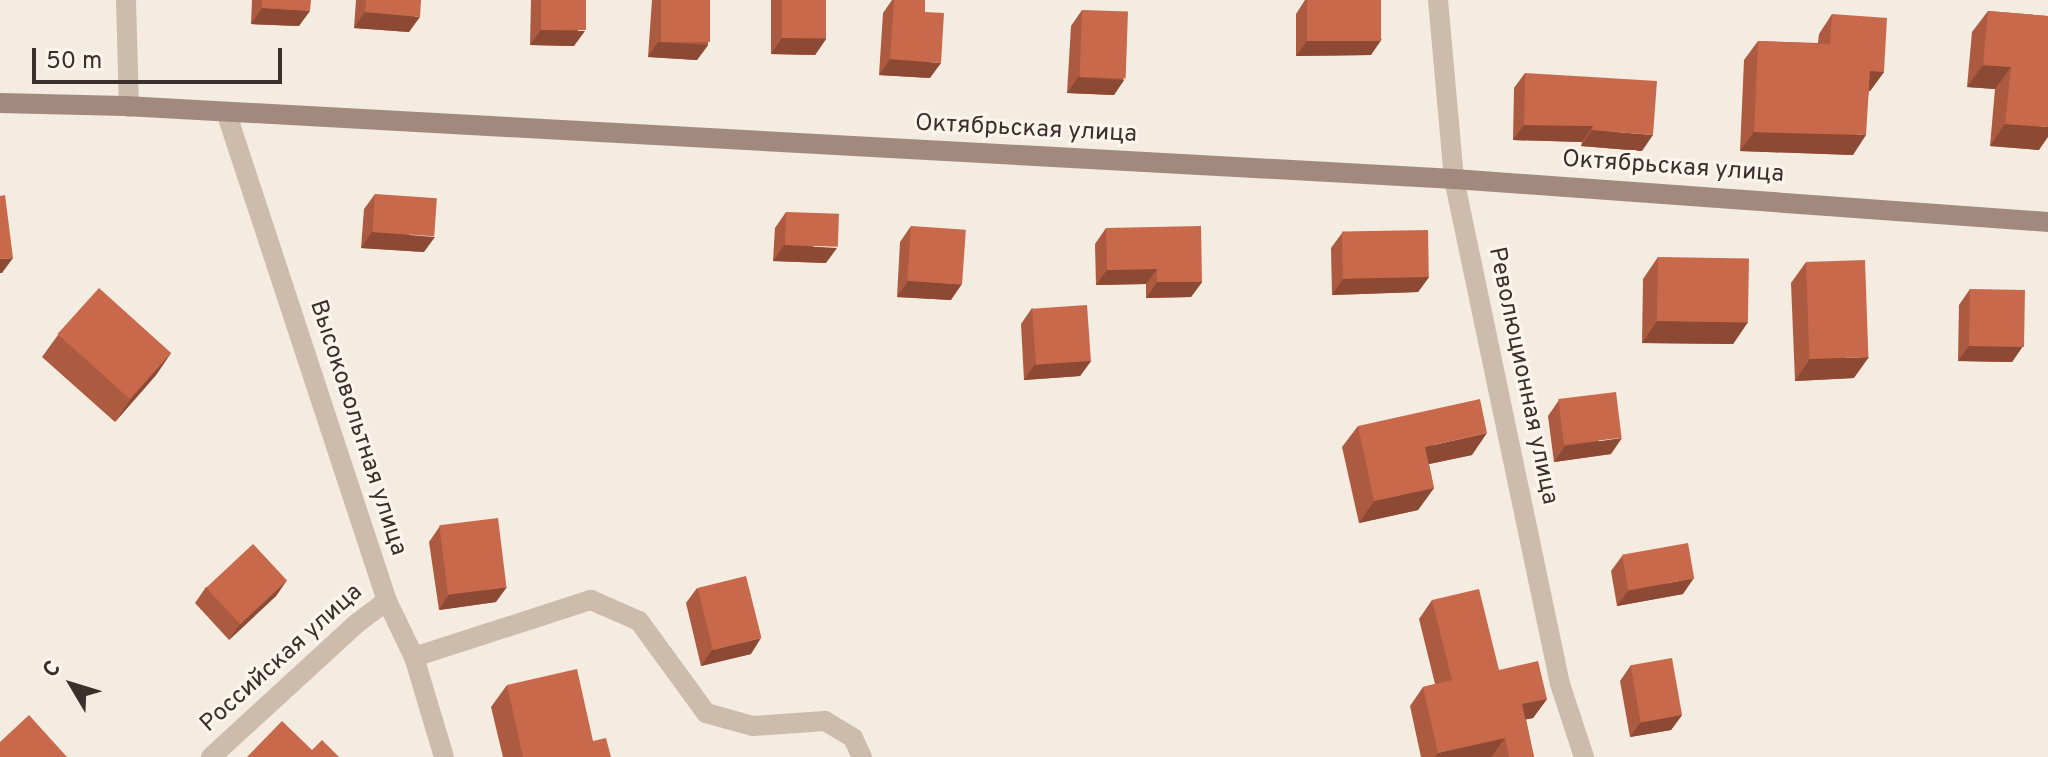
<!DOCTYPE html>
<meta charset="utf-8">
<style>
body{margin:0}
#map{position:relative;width:2048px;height:757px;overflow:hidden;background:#f4ebe1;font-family:Overpass,sans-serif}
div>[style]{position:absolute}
.street>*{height:20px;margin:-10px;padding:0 10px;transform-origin:10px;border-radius:10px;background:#cdbbac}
.secondary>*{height:20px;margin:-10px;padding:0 10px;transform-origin:10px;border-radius:10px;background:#a18a7d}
.wall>*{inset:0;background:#ac5a40}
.shaded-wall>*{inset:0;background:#8c4a34}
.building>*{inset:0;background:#c8694b;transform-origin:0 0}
span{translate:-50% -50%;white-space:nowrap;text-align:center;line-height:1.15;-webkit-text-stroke:6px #fbf5ee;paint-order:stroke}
.street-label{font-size:24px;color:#3b302b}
.north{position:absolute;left:32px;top:645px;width:80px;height:80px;-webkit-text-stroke:6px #fbf5ee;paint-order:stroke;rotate:308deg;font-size:22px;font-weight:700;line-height:32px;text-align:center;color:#3b302b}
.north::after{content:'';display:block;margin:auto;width:28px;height:36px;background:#3b302b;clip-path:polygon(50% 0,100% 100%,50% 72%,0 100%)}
.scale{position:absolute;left:32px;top:48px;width:250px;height:36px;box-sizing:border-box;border:4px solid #3b302b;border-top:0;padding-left:10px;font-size:24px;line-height:28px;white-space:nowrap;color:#3b302b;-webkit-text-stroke:6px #fbf5ee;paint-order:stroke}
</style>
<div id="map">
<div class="street">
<div style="left:126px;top:0;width:107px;rotate:88.4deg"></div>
<div style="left:1438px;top:0;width:180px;rotate:84.9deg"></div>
<div style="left:1454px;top:179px;width:516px;rotate:78.15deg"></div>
<div style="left:1560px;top:684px;width:77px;rotate:71.8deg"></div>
<div style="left:226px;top:112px;width:515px;rotate:71.78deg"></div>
<div style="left:387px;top:601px;width:62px;rotate:64.3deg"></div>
<div style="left:414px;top:657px;width:104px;rotate:73.3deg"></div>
<div style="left:414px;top:657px;width:186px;rotate:-17.9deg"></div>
<div style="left:591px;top:600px;width:52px;rotate:23.6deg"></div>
<div style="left:639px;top:621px;width:114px;rotate:53.9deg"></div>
<div style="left:706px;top:713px;width:49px;rotate:15.5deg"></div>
<div style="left:753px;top:726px;width:72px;rotate:-4deg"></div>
<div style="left:825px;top:721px;width:33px;rotate:31deg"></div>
<div style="left:853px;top:738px;width:21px;rotate:65deg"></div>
<div style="left:211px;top:757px;width:197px;rotate:-42.5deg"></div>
<div style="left:356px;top:624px;width:39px;rotate:-37deg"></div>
</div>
<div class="secondary">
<div style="left:0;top:103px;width:125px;rotate:1.4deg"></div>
<div style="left:125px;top:106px;width:1331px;rotate:3.14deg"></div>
<div style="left:1454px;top:179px;width:596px;rotate:4.14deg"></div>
</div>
<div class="wall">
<div style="clip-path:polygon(252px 0,311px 0,299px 26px,251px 24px)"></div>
<div style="clip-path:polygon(356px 0,421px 0,409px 32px,354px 28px)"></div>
<div style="clip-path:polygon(531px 0,586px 0,574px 46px,530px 45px)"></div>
<div style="clip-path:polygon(652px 0,710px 0,708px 45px,697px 60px,648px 57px)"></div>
<div style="clip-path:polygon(771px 0,826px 0,826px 39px,815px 55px,771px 54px)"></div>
<div style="clip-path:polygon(892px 0,925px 0,925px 12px,930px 78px,879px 75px,883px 13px)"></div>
<div style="clip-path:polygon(1305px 0,1381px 0,1371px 55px,1296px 56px,1296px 14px)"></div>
<div style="clip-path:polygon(1082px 10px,1124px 80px,1114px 95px,1067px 93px,1071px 26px)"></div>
<div style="clip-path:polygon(1988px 11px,2048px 16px,2039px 150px,1990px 146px,1995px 89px,1967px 87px,1972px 32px)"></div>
<div style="clip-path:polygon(1832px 14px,1884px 72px,1870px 91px,1869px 91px,1853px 155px,1740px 151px,1744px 60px,1758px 41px,1818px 43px,1819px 34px)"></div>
<div style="clip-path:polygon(1525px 73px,1642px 151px,1581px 146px,1582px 142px,1513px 140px,1514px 88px)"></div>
<div style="clip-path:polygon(375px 194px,424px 252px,361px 248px,364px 209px)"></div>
<div style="clip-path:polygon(786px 212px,826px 263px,773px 261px,775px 228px)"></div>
<div style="clip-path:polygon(911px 226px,951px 300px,897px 297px,900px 242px)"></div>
<div style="clip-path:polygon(1106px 228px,1202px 282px,1191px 297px,1146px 298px,1146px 284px,1096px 285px,1095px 244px)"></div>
<div style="clip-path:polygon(1342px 233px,1429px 277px,1418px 292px,1332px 295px,1331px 248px)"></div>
<div style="clip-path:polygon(1658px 257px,1748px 322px,1733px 344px,1642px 343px,1643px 279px)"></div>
<div style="clip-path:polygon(1806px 262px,1854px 378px,1795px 381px,1791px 283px)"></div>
<div style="clip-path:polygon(1970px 289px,2023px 346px,2012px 362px,1958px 361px,1959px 305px)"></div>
<div style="clip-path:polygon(1032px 308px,1091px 361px,1080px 376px,1024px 380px,1021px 324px)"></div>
<div style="clip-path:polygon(58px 335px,171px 353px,156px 375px,115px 422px,42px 357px)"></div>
<div style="clip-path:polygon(1559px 400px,1611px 454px,1554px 462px,1548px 416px)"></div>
<div style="clip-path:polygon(1358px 426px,1472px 455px,1429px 464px,1434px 488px,1418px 510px,1359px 523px,1342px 447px)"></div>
<div style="clip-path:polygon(440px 526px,496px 602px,439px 610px,429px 542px)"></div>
<div style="clip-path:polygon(1622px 556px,1683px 594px,1617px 606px,1611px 571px)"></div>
<div style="clip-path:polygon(287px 580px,276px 596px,229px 640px,195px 603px,206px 587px)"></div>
<div style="clip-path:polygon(697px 588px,751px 654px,701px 666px,686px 603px)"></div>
<div style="clip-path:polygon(1432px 600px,1499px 670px,1547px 699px,1533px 718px,1526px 719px,1534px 757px,1421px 757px,1410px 706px,1423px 687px,1435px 684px,1419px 619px)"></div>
<div style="clip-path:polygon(1631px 665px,1682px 715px,1671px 730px,1630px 737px,1620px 681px)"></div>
<div style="clip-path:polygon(507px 685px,593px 741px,611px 757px,503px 757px,491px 707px)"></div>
</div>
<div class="shaded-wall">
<div style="clip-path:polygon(262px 8px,310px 11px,299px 26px,251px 24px)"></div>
<div style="clip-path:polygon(365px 12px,420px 17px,409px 32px,354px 28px)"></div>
<div style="clip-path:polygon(541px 30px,585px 31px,574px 46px,530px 45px)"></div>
<div style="clip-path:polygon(782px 38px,826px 39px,815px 55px,771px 54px)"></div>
<div style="clip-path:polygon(1382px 39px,1371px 55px,1296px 56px,1307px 41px)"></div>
<div style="clip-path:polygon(658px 42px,708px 45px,697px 60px,648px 57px)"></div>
<div style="clip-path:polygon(890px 59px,941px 63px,930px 78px,879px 75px)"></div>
<div style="clip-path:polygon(1983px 65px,2011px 67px,1995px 89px,1967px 87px)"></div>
<div style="clip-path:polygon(1870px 71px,1884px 72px,1870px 91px,1857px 90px)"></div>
<div style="clip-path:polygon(1078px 77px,1124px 80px,1114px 95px,1067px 93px)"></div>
<div style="clip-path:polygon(2005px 124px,2048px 127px,2048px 137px,2039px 150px,1990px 146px)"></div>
<div style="clip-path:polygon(1524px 125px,1593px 126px,1582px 142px,1513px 140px)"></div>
<div style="clip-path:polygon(1592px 130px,1653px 135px,1642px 151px,1581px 146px)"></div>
<div style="clip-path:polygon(1754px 132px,1866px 135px,1853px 155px,1740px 151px)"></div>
<div style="clip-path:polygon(372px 232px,435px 237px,424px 252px,361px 248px)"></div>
<div style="clip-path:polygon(784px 245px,837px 248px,826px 263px,773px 261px)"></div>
<div style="clip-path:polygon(13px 258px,2px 273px,0 273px,0 259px)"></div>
<div style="clip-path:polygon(1157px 269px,1146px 284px,1096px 285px,1107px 270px)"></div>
<div style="clip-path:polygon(1429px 277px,1418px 292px,1332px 295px,1343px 279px)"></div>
<div style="clip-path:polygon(908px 281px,962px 284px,951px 300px,897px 297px)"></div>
<div style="clip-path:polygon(1157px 282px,1202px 282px,1191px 297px,1146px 298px)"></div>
<div style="clip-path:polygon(1657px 321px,1748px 322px,1733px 344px,1642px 343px)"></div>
<div style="clip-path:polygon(1969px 346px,2023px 346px,2012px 362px,1958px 361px)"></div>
<div style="clip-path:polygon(171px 353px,156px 375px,115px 422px,130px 400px)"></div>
<div style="clip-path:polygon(1869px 357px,1854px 378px,1795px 381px,1810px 359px)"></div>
<div style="clip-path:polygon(1091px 361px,1080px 376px,1024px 380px,1035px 364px)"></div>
<div style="clip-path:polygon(1487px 433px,1472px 455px,1410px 468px,1425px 447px)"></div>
<div style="clip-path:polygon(1622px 438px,1611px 454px,1554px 462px,1565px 446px)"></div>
<div style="clip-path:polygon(1434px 488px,1418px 510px,1359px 523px,1374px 501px)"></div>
<div style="clip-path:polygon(1694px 578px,1683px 594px,1617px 606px,1628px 591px)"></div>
<div style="clip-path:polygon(287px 580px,276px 596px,229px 640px,240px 624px)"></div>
<div style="clip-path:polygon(507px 587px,496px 602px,439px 610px,449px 594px)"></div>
<div style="clip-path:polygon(761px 638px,751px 654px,701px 666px,712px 650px)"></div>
<div style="clip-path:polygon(1547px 699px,1533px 718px,1509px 723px,1522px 704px)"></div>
<div style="clip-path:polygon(1682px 715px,1671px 730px,1630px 737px,1641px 722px)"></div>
<div style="clip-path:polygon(1505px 738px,1491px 757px,1435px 757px,1438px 753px)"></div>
</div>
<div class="building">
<div style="clip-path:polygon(262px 0,311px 0,310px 11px,262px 8px)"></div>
<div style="clip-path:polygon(366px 0,421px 0,420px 17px,365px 12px)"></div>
<div style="left:541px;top:0;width:45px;height:30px"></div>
<div style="left:661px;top:0;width:49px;height:42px"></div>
<div style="left:782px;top:0;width:44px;height:38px"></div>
<div style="clip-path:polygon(894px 0,925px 0,925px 12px,944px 13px,941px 63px,890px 59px)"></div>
<div style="left:1307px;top:0;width:74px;height:41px"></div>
<div style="left:1082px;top:10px;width:46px;height:67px;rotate:2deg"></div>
<div style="clip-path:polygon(1988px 11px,2048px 16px,2048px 127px,2005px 124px,2011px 67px,1983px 65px)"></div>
<div style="clip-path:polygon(1832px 14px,1887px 18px,1884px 72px,1870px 71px,1866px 135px,1754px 132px,1758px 41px,1830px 44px)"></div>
<div style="clip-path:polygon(1525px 73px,1657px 81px,1653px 135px,1592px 130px,1593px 126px,1524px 125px)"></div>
<div style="left:375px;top:194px;width:62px;height:38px;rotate:4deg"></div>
<div style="clip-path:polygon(5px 195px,13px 258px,0 259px,0 196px)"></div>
<div style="left:786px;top:212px;width:53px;height:33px;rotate:2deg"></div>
<div style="left:911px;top:226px;width:55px;height:55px;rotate:4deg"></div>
<div style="clip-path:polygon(1201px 226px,1202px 282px,1157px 282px,1157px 269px,1107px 270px,1106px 228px)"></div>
<div style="left:1428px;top:230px;width:47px;height:86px;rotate:89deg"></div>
<div style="left:1658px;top:257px;width:91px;height:64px;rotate:1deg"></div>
<div style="left:1865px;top:260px;width:97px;height:59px;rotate:88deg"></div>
<div style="left:99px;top:288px;width:97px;height:62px;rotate:42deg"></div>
<div style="left:1970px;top:289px;width:55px;height:57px;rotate:1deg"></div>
<div style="left:1087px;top:305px;width:56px;height:55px;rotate:86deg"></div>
<div style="left:1616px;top:392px;width:46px;height:58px;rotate:83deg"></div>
<div style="clip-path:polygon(1480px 399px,1487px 433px,1425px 447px,1434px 488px,1374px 501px,1358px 426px)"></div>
<div style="left:498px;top:518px;width:70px;height:59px;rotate:83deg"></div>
<div style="left:1688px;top:543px;width:36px;height:67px;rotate:80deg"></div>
<div style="left:253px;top:544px;width:50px;height:64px;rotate:47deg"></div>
<div style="left:746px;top:576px;width:64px;height:50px;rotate:76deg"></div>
<div style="clip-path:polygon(1479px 589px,1499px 670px,1538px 661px,1547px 699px,1522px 704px,1534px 757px,1509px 757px,1505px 738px,1438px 753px,1423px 687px,1452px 680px,1432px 600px)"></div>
<div style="left:1672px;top:658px;width:58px;height:42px;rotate:80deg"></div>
<div style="clip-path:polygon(577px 669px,593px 741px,606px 738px,611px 757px,523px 757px,507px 685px)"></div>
<div style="clip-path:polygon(29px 715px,67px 757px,0 757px,0 742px)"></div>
<div style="clip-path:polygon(282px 721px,312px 750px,322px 740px,339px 757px,247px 757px)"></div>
</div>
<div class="street-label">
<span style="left:1026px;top:130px;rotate:3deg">Октябрьская улица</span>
<span style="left:1673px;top:168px;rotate:4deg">Октябрьская улица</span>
<span style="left:1522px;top:376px;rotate:78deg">Революционная улица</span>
<span style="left:357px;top:428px;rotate:72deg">Высоковольтная улица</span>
<span style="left:282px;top:659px;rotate:-42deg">Российская улица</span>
</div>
<div class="north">С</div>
<div class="scale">50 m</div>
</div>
